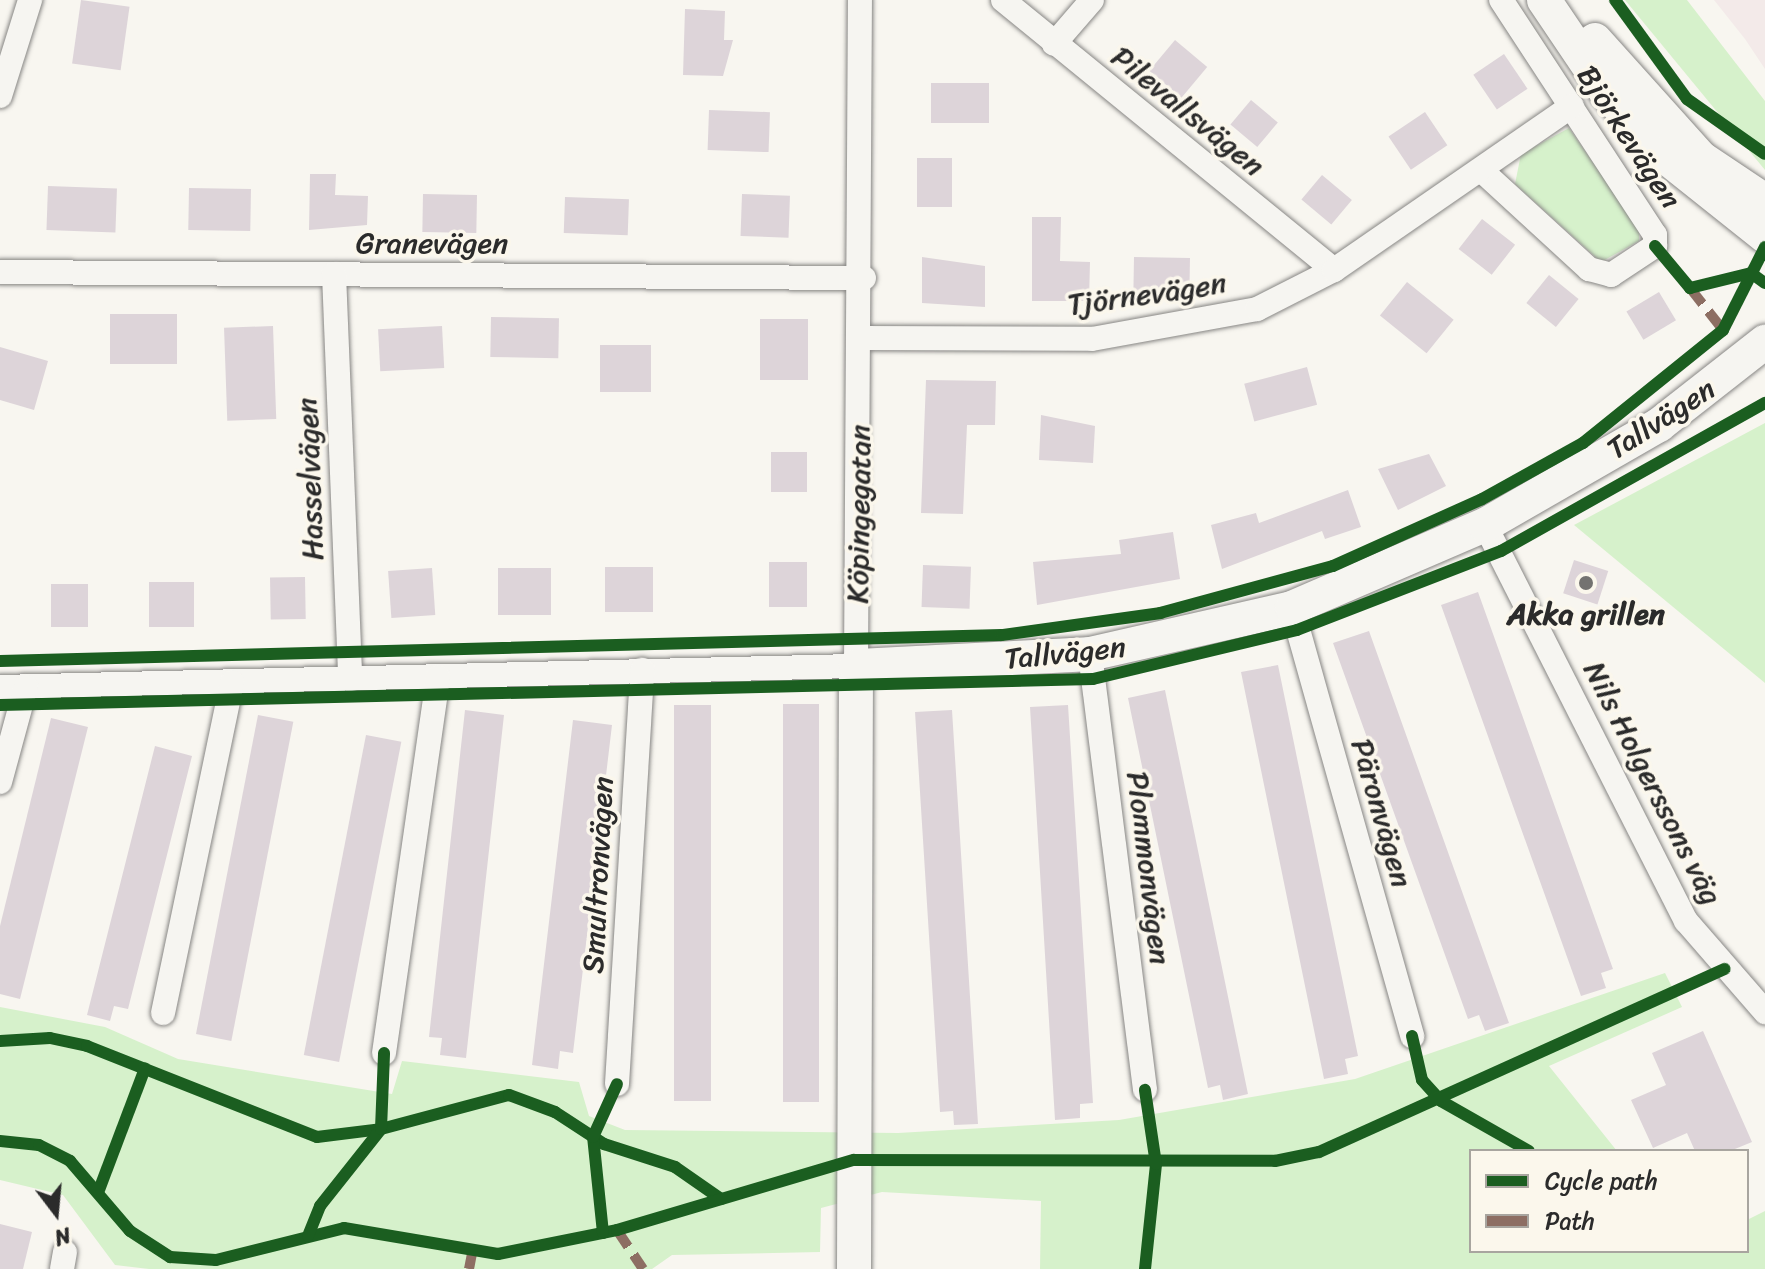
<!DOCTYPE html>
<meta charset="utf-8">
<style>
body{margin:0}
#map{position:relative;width:1765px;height:1269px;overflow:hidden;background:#f8f6f0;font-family:Sriracha,sans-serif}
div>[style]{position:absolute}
.built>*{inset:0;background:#f3eae9}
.green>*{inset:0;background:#d6f1cb}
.building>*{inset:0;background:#ddd4d9;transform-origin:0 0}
.roads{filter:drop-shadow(0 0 2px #878684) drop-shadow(0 0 2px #878684)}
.street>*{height:24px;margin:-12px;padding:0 12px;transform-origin:12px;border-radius:12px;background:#f6f5f1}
.secondary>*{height:34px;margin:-17px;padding:0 17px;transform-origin:17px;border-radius:17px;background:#f6f5f1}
.quiet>*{height:10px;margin-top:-5px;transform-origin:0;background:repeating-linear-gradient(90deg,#8d6e63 0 20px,transparent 0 30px)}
.cycleway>*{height:12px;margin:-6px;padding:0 6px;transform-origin:6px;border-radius:6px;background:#1b5e20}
.dots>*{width:22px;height:22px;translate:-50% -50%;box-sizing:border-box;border:4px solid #fbf7ec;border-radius:50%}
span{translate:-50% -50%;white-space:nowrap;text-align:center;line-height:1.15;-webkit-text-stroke:7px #fbf7ec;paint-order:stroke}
.street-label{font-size:30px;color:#2b2b2b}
.poi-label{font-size:30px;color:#2b2b2b;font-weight:700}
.legend{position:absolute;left:1469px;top:1149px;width:280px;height:104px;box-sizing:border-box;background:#fbf7ec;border:2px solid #a8a59f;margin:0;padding:10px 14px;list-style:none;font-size:24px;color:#2b2b2b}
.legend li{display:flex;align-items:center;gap:16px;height:40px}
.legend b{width:40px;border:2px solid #a8a59f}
.north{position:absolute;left:16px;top:1173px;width:80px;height:80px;-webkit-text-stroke:6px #fbf7ec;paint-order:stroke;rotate:164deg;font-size:22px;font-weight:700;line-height:32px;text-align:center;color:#2b2b2b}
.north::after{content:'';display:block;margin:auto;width:28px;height:36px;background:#2b2b2b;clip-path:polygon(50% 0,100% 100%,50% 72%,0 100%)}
</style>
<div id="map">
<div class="built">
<div style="clip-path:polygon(1714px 0,1765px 0,1765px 69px,1745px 39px)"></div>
</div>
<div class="green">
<div style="clip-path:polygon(1625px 0,1687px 0,1765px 101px,1765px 170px)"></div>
<div style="clip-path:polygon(1569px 128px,1639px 229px,1639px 241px,1601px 262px,1515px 184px,1521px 154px)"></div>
<div style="clip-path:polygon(1765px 423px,1765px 683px,1574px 525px)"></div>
<div style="clip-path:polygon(1665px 973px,1682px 1007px,1549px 1066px,1617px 1151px,1471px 1151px,1471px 1251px,1747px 1251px,1747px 1220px,1765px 1211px,1765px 1269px,1040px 1269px,1041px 1201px,882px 1192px,821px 1208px,820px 1252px,672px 1255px,652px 1269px,149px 1269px,115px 1265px,63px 1195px,0 1180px,0 1007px,105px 1027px,178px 1059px,392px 1094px,402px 1061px,579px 1082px,589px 1116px,625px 1130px,898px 1133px,1119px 1120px,1355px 1079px)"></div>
</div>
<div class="building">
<div style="left:81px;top:0;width:49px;height:64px;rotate:8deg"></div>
<div style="clip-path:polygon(685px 9px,725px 11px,724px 40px,733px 40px,723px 76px,683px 75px)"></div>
<div style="left:1175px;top:40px;width:42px;height:40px;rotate:40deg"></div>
<div style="left:1504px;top:54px;width:42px;height:37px;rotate:56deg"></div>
<div style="left:931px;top:83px;width:58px;height:40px"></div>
<div style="left:1251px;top:100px;width:35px;height:32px;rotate:40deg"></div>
<div style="left:709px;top:110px;width:61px;height:40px;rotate:2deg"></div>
<div style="left:1425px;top:112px;width:40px;height:44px;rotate:56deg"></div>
<div style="left:917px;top:158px;width:35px;height:49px"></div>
<div style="clip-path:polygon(310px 174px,336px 174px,335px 195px,368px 196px,367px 225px,309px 230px)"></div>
<div style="left:1322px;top:175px;width:39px;height:32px;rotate:40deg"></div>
<div style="left:48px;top:186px;width:69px;height:44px;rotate:2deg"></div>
<div style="left:189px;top:188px;width:62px;height:42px;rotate:1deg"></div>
<div style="left:423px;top:194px;width:54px;height:38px;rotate:1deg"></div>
<div style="left:742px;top:194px;width:48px;height:42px;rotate:2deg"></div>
<div style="left:565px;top:197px;width:64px;height:36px;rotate:2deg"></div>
<div style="clip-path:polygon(1032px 217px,1061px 217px,1060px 261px,1090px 262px,1089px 301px,1032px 301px)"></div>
<div style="left:1482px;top:219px;width:42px;height:38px;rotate:38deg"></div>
<div style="clip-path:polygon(922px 257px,985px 266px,985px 307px,922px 303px)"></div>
<div style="left:1134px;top:257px;width:56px;height:37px;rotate:1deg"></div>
<div style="left:1549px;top:275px;width:38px;height:36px;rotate:39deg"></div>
<div style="left:1407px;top:282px;width:60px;height:43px;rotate:39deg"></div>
<div style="left:1659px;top:292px;width:33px;height:38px;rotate:59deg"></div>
<div style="left:177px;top:314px;width:50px;height:67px;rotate:90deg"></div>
<div style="left:491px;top:317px;width:68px;height:40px;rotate:1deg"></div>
<div style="left:808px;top:319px;width:61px;height:48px;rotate:90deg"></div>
<div style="left:273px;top:326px;width:93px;height:49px;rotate:88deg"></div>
<div style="left:442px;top:326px;width:42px;height:64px;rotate:87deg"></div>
<div style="left:600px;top:345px;width:51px;height:47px"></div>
<div style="clip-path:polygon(0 347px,48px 361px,34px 410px,0 400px)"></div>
<div style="left:1307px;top:367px;width:39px;height:65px;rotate:75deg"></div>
<div style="clip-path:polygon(926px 380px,996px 381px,995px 425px,967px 425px,963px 514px,921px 513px)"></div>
<div style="clip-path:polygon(1041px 415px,1095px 426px,1093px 463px,1039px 460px)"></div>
<div style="left:771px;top:452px;width:36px;height:40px"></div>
<div style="clip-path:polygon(1429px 454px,1446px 486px,1398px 510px,1378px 469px)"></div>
<div style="clip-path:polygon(1348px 490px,1361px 527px,1325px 539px,1322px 531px,1222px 569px,1211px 525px,1256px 513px,1259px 523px)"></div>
<div style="clip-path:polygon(1173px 532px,1180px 579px,1037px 605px,1033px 562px,1121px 554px,1119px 540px)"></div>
<div style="left:1574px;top:560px;width:36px;height:35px;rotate:18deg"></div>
<div style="left:769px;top:562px;width:38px;height:45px"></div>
<div style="left:923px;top:565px;width:48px;height:42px;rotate:2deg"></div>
<div style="left:605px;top:567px;width:48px;height:45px"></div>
<div style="left:432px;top:568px;width:47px;height:44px;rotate:86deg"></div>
<div style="left:498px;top:568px;width:53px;height:47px"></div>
<div style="left:305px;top:577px;width:42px;height:35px;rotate:89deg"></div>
<div style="left:149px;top:582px;width:45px;height:45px"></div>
<div style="left:51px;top:584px;width:37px;height:43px"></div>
<div style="clip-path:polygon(1478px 592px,1613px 969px,1601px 973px,1606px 988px,1581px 996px,1441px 605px)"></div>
<div style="clip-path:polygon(1369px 631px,1509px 1023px,1485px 1031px,1479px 1015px,1468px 1019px,1333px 643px)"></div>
<div style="clip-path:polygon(1278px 665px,1358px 1056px,1345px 1059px,1348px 1074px,1324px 1079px,1241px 672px)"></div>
<div style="clip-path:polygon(1165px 690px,1248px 1094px,1223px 1100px,1220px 1085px,1208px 1088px,1128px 698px)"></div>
<div style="left:783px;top:704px;width:36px;height:398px"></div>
<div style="left:674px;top:705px;width:37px;height:396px"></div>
<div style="clip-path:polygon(1068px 705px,1093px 1103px,1080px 1104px,1080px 1118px,1055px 1120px,1030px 707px)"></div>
<div style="clip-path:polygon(465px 710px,504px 715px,466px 1058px,440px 1055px,442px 1038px,429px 1037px)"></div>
<div style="clip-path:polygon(952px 710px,978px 1124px,954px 1125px,953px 1111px,940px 1112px,915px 712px)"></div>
<div style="left:258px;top:715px;width:36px;height:325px;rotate:11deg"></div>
<div style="clip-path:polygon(51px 718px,88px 727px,20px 999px,0 994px,0 926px)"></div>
<div style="clip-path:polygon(573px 720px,612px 725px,573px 1053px,560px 1051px,558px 1069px,532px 1065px)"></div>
<div style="left:366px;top:735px;width:36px;height:326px;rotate:11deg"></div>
<div style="clip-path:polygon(155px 746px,192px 756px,128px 1009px,114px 1006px,110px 1021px,87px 1015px)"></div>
<div style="clip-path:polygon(1703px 1031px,1752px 1142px,1730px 1151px,1695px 1151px,1687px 1133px,1653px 1148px,1631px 1100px,1666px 1085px,1652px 1053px)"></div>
<div style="clip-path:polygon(0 1224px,32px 1232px,23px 1269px,0 1269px)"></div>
</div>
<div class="roads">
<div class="street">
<div style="left:1003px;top:0;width:427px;rotate:39.2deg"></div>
<div style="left:1054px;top:44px;width:58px;rotate:-49.2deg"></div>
<div style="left:0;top:96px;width:101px;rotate:-72.6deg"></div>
<div style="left:1481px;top:170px;width:147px;rotate:42.5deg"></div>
<div style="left:1589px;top:269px;width:23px;rotate:15deg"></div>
<div style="left:1611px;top:275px;width:53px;rotate:-33.4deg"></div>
<div style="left:1655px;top:246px;width:11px;rotate:-90deg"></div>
<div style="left:1655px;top:235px;width:281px;rotate:-123.2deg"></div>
<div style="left:0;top:272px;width:864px;rotate:0.4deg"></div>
<div style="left:334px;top:274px;width:406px;rotate:87.7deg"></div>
<div style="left:862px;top:338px;width:230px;rotate:0.2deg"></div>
<div style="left:1092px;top:339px;width:168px;rotate:-10.3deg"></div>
<div style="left:1257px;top:309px;width:86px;rotate:-26.9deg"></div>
<div style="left:1334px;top:270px;width:289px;rotate:-34.6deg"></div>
<div style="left:1485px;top:525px;width:444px;rotate:63.1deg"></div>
<div style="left:1686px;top:921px;width:121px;rotate:49deg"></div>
<div style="left:1292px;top:608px;width:445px;rotate:74.3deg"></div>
<div style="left:1090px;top:654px;width:439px;rotate:82.8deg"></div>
<div style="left:0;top:687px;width:856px;rotate:-1.41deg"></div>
<div style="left:856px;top:666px;width:666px;rotate:-89.66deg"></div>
<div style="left:0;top:782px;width:99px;rotate:-74.8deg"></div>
<div style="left:163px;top:1013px;width:338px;rotate:-78.2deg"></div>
<div style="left:384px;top:1053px;width:380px;rotate:-81.8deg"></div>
<div style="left:617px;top:1084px;width:415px;rotate:-86.5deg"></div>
<div style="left:62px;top:1269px;width:17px;rotate:-80deg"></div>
</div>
<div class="secondary">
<div style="left:1544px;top:0;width:111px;rotate:56deg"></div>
<div style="left:1606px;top:92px;width:84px;rotate:47.9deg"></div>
<div style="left:1662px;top:154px;width:132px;rotate:38.5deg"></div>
<div style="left:1595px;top:40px;width:159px;rotate:48.1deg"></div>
<div style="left:1701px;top:158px;width:77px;rotate:33.9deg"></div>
<div style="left:854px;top:1269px;width:603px;rotate:-89.81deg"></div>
<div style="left:856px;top:666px;width:234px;rotate:-2.9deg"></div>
<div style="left:1090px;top:654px;width:207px;rotate:-12.8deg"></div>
<div style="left:1292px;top:608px;width:210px;rotate:-23.3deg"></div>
<div style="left:1485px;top:525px;width:201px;rotate:-29.9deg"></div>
<div style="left:1659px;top:425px;width:135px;rotate:-38.1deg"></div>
</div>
</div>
<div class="quiet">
<div style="left:1690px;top:288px;width:53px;rotate:51.8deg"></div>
<div style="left:617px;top:1230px;width:47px;rotate:56.3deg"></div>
<div style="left:469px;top:1269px;width:20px;rotate:-79deg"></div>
</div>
<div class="cycleway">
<div style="left:1615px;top:0;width:122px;rotate:54deg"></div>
<div style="left:1687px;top:99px;width:95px;rotate:35.2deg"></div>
<div style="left:1655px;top:246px;width:55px;rotate:50.2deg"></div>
<div style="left:1690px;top:288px;width:63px;rotate:-13.8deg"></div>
<div style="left:1751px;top:273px;width:17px;rotate:36deg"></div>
<div style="left:0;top:661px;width:1002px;rotate:-1.49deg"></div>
<div style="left:1002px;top:635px;width:160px;rotate:-7.9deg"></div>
<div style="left:1160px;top:613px;width:179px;rotate:-15.2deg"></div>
<div style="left:1333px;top:566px;width:163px;rotate:-24.2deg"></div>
<div style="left:1482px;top:499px;width:115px;rotate:-29deg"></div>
<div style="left:1583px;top:443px;width:180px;rotate:-38.9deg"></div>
<div style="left:1723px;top:330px;width:93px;rotate:-63.2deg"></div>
<div style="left:0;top:705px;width:1093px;rotate:-1.36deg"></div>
<div style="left:1093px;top:679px;width:210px;rotate:-13.5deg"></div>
<div style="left:1297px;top:630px;width:219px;rotate:-21.2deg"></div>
<div style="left:1501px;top:551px;width:303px;rotate:-29.3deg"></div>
<div style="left:1412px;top:1036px;width:45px;rotate:77.2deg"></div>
<div style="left:1422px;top:1080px;width:28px;rotate:48deg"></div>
<div style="left:1441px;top:1101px;width:101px;rotate:29.6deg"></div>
<div style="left:0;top:1041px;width:50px;rotate:-3.4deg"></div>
<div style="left:50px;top:1038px;width:38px;rotate:12deg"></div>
<div style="left:87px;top:1046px;width:247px;rotate:21.6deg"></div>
<div style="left:317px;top:1137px;width:64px;rotate:-7.1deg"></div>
<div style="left:381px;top:1129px;width:132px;rotate:-14.9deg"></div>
<div style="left:509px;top:1095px;width:49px;rotate:20.3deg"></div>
<div style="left:555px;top:1112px;width:59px;rotate:33.1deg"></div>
<div style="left:604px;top:1144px;width:75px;rotate:17.9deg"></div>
<div style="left:675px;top:1167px;width:56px;rotate:34.8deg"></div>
<div style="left:0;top:1141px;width:39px;rotate:6deg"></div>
<div style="left:39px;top:1145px;width:35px;rotate:27deg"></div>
<div style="left:70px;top:1161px;width:92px;rotate:49.4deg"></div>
<div style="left:130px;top:1231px;width:48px;rotate:33deg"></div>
<div style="left:170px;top:1257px;width:46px;rotate:3.7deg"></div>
<div style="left:216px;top:1260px;width:132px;rotate:-14deg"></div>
<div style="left:344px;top:1228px;width:156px;rotate:9.6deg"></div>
<div style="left:498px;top:1254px;width:121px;rotate:-11.4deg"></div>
<div style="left:617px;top:1230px;width:247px;rotate:-16.5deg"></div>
<div style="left:854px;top:1160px;width:421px;rotate:0.1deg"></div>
<div style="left:1275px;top:1161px;width:45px;rotate:-11.6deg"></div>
<div style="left:1319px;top:1152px;width:445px;rotate:-24.3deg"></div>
<div style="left:99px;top:1190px;width:130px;rotate:-69.3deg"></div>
<div style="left:603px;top:1233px;width:97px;rotate:-95.9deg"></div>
<div style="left:593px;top:1137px;width:58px;rotate:-65.6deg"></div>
<div style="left:308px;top:1236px;width:32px;rotate:-68deg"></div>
<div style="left:320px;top:1206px;width:98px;rotate:-51.6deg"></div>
<div style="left:381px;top:1129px;width:76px;rotate:-87.7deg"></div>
<div style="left:1145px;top:1269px;width:106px;rotate:-84deg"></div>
<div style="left:1156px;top:1164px;width:75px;rotate:-98.5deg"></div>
</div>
<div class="dots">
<div style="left:1586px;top:583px;background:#737270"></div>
</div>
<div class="street-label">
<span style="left:1188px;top:111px;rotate:39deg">Pilevallsvägen</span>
<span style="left:1629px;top:137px;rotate:57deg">Björkevägen</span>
<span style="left:432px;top:243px">Granevägen</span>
<span style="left:1147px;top:294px;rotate:-8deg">Tjörnevägen</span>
<span style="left:1661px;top:419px;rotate:-33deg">Tallvägen</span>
<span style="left:310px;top:479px;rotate:-92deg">Hasselvägen</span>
<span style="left:859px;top:514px;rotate:-89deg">Köpingegatan</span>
<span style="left:1065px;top:653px;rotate:-6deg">Tallvägen</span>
<span style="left:1653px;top:783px;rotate:63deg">Nils Holgerssons väg</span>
<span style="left:1382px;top:813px;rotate:74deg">Päronvägen</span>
<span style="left:1149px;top:868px;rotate:83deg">Plommonvägen</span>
<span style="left:598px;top:875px;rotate:-87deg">Smultronvägen</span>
</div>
<div class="poi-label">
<span style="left:1586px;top:614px">Akka grillen</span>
</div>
<ul class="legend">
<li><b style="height:10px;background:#1b5e20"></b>Cycle path</li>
<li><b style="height:10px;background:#8d6e63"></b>Path</li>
</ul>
<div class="north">N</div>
</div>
